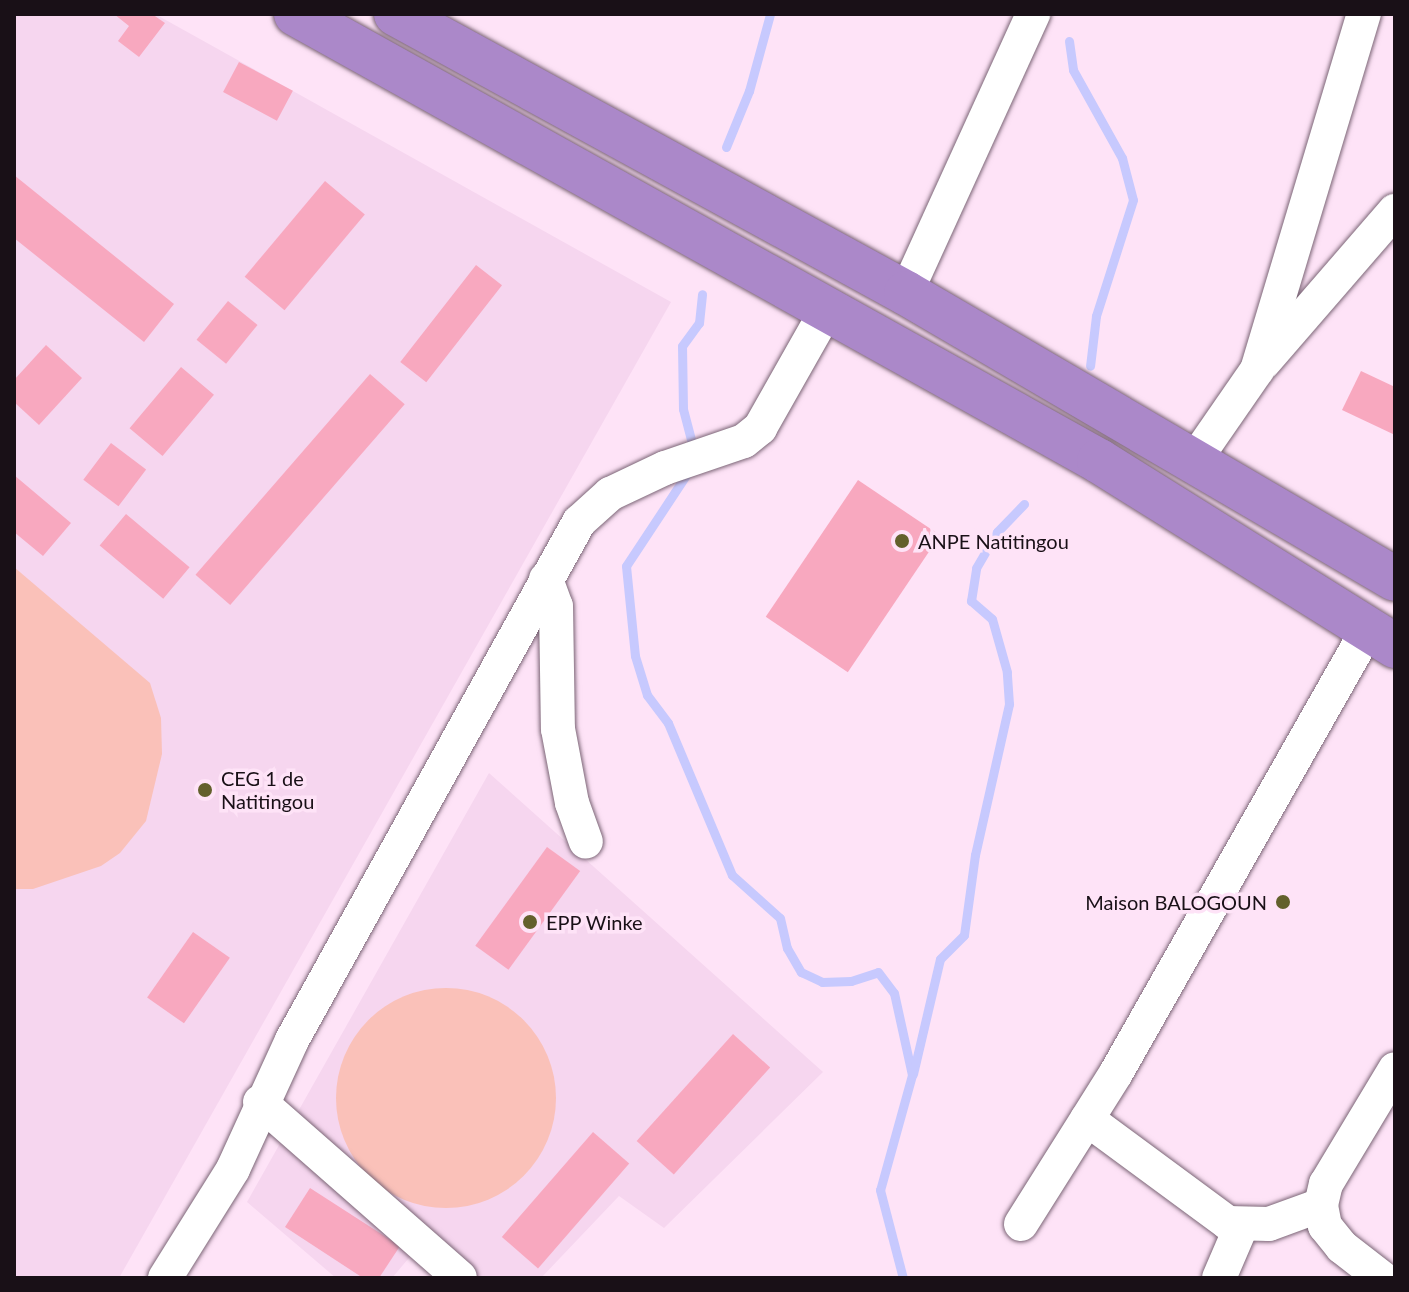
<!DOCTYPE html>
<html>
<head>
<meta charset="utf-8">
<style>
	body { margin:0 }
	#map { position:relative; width:1409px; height:1292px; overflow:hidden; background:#fee3f7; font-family:Lato,sans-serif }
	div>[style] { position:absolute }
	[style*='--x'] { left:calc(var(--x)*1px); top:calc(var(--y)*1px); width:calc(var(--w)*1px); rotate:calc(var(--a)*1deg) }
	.built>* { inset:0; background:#f6d6ef }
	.green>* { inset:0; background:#fac1b9 }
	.round { border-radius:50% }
	.stream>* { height:9px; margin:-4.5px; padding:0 4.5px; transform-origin:4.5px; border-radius:4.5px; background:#c7c9fe }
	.building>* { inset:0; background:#f8a8bf; transform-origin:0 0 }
	.roads { filter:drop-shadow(0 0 2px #7b6576) drop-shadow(0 0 2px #7b6576) }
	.street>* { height:34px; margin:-17px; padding:0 17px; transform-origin:17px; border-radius:17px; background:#fff }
	.highway>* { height:44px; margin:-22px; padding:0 22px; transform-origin:22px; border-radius:22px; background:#ab88c9 }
	.dots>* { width:22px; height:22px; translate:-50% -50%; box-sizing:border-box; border:4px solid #fee3f7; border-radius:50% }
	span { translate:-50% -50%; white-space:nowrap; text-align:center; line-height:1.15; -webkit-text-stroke:7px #fee3f7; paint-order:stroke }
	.poi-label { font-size:20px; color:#191017 }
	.left { translate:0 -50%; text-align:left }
	.right { translate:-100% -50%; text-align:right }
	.frame { position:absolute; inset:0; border:16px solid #191017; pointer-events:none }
</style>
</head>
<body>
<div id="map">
	<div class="built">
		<div style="clip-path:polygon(14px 14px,155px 14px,671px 302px,119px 1278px,14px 1278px)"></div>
		<div style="clip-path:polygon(489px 773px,823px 1072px,664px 1228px,619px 1196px,541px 1278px,469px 1278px,419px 1246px,392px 1278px,336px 1278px,247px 1202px)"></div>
	</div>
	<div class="green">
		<div style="clip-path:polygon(14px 567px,150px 683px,161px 718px,162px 754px,146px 821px,120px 853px,101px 866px,33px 889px,14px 889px)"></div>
		<div class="round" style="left:336px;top:988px;width:220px;height:220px"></div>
	</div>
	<div class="stream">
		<div style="--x:1069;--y:41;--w:29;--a:82"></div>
		<div style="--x:1073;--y:70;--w:101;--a:60.9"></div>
		<div style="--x:1122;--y:158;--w:43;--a:75.3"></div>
		<div style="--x:1133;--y:200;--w:122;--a:107.7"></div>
		<div style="--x:1096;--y:316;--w:50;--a:96.8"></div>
		<div style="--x:726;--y:147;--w:61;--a:-67.7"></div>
		<div style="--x:749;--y:91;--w:80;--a:-74.7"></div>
		<div style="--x:694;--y:451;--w:43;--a:-104.7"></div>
		<div style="--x:683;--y:409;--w:63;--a:-90.9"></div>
		<div style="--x:682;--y:346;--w:29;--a:-54"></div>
		<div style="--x:699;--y:323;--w:29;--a:-84"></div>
		<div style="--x:690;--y:469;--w:116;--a:123.4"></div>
		<div style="--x:626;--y:566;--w:90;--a:84.3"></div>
		<div style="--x:635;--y:656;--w:41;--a:72.9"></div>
		<div style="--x:647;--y:695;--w:35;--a:53"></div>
		<div style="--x:668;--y:723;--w:165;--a:67.2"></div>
		<div style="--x:732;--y:875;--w:64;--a:41.9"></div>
		<div style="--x:780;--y:918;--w:31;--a:77"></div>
		<div style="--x:787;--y:948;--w:28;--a:60"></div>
		<div style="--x:801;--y:972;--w:23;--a:25"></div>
		<div style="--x:822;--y:982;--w:29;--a:-2"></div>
		<div style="--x:851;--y:981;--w:28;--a:-18"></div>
		<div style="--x:878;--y:972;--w:26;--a:53"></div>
		<div style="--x:894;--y:993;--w:84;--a:77.6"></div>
		<div style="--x:912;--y:1075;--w:119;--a:105.5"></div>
		<div style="--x:880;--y:1190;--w:91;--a:75.4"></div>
		<div style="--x:913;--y:1074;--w:118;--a:-76.8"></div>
		<div style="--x:940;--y:959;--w:34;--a:-45"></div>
		<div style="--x:964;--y:935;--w:81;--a:-82.2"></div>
		<div style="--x:975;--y:855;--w:155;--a:-77.3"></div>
		<div style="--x:1009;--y:704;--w:32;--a:-94"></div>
		<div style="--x:1007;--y:672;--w:55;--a:-105.8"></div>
		<div style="--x:992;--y:619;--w:28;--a:-139"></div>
		<div style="--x:971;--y:601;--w:33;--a:-81"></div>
		<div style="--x:976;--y:568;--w:42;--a:-59.7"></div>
		<div style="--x:997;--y:532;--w:39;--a:-46"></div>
	</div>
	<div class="building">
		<div style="clip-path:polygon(114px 14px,152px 14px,165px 23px,139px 57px,118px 41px,129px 26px)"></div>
		<div style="left:239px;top:62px;width:61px;height:34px;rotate:28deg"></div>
		<div style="clip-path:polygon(14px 175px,174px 304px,144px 342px,14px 238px)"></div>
		<div style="left:325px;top:181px;width:52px;height:125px;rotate:40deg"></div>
		<div style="left:476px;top:265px;width:33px;height:123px;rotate:38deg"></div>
		<div style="left:228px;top:301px;width:38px;height:50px;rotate:39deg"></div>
		<div style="clip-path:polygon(46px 345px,82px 378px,39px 425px,14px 402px,14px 380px)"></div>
		<div style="left:181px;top:367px;width:43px;height:80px;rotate:40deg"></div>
		<div style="clip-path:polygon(1361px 371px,1395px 387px,1395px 435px,1342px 410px)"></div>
		<div style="left:370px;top:374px;width:46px;height:266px;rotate:41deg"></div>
		<div style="left:111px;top:443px;width:44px;height:46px;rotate:37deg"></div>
		<div style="clip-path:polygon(14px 475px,71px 523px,43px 556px,14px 532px)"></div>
		<div style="left:858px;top:480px;width:99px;height:165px;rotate:34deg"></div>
		<div style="left:126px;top:514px;width:83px;height:41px;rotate:40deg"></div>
		<div style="left:547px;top:847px;width:41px;height:122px;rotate:36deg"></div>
		<div style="left:193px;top:932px;width:45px;height:80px;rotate:35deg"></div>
		<div style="left:733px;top:1034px;width:50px;height:144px;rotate:42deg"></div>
		<div style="left:593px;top:1132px;width:48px;height:139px;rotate:41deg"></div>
		<div style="clip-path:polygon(310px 1188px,400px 1246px,379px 1278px,363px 1278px,285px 1227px)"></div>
	</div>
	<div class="roads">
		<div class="street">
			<div style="--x:906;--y:293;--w:307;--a:-65.5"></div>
			<div style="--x:1264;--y:362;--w:200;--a:-49.1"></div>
			<div style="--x:1194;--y:461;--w:111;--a:-55.3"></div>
			<div style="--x:1257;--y:370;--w:372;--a:-73.3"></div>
			<div style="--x:546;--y:579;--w:29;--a:70"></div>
			<div style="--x:556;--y:606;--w:123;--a:89.1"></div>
			<div style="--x:558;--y:729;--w:75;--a:79.3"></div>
			<div style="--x:572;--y:803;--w:41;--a:70.3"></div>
			<div style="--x:260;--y:1102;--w:266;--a:41.3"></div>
			<div style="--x:1087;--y:1119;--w:175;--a:36.4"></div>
			<div style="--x:1228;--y:1223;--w:41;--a:1.4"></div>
			<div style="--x:1269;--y:1224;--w:55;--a:-20.1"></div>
			<div style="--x:1021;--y:1224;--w:178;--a:-57.8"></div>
			<div style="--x:1116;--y:1073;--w:511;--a:-60.42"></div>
			<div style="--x:165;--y:1278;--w:128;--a:-58"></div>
			<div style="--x:233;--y:1169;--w:142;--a:-65.4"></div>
			<div style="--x:292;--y:1040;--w:592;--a:-61.01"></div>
			<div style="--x:579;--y:522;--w:42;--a:-42.1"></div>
			<div style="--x:610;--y:494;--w:61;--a:-25.3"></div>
			<div style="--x:665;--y:468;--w:83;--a:-18.9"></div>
			<div style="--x:744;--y:441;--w:21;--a:-39"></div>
			<div style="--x:760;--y:428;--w:138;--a:-60.5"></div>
			<div style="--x:1219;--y:1278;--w:56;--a:-66.7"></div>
			<div style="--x:1382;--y:1278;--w:51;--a:-142.2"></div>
			<div style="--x:1342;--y:1247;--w:27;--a:-129"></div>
			<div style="--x:1325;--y:1226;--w:21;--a:-101"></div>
			<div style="--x:1321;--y:1205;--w:22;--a:-77"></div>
			<div style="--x:1326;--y:1184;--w:134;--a:-59"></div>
		</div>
		<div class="highway">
			<div style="--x:296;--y:14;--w:919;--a:29.1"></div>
			<div style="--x:1099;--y:461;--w:349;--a:32"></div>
			<div style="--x:396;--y:14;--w:581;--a:28.68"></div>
			<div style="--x:906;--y:293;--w:566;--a:30.32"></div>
		</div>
	</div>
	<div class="dots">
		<div style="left:902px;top:541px;background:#63602c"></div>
		<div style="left:205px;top:790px;background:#63602c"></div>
		<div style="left:1283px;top:902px;background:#63602c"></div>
		<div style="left:530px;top:922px;background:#63602c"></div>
	</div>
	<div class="poi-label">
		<span class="left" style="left:918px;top:541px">ANPE Natitingou</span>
		<span class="left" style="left:221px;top:790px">CEG 1 de<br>Natitingou</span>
		<span class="right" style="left:1267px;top:902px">Maison BALOGOUN</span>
		<span class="left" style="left:546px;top:922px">EPP Winke</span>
	</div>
	<div class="frame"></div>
</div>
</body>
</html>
